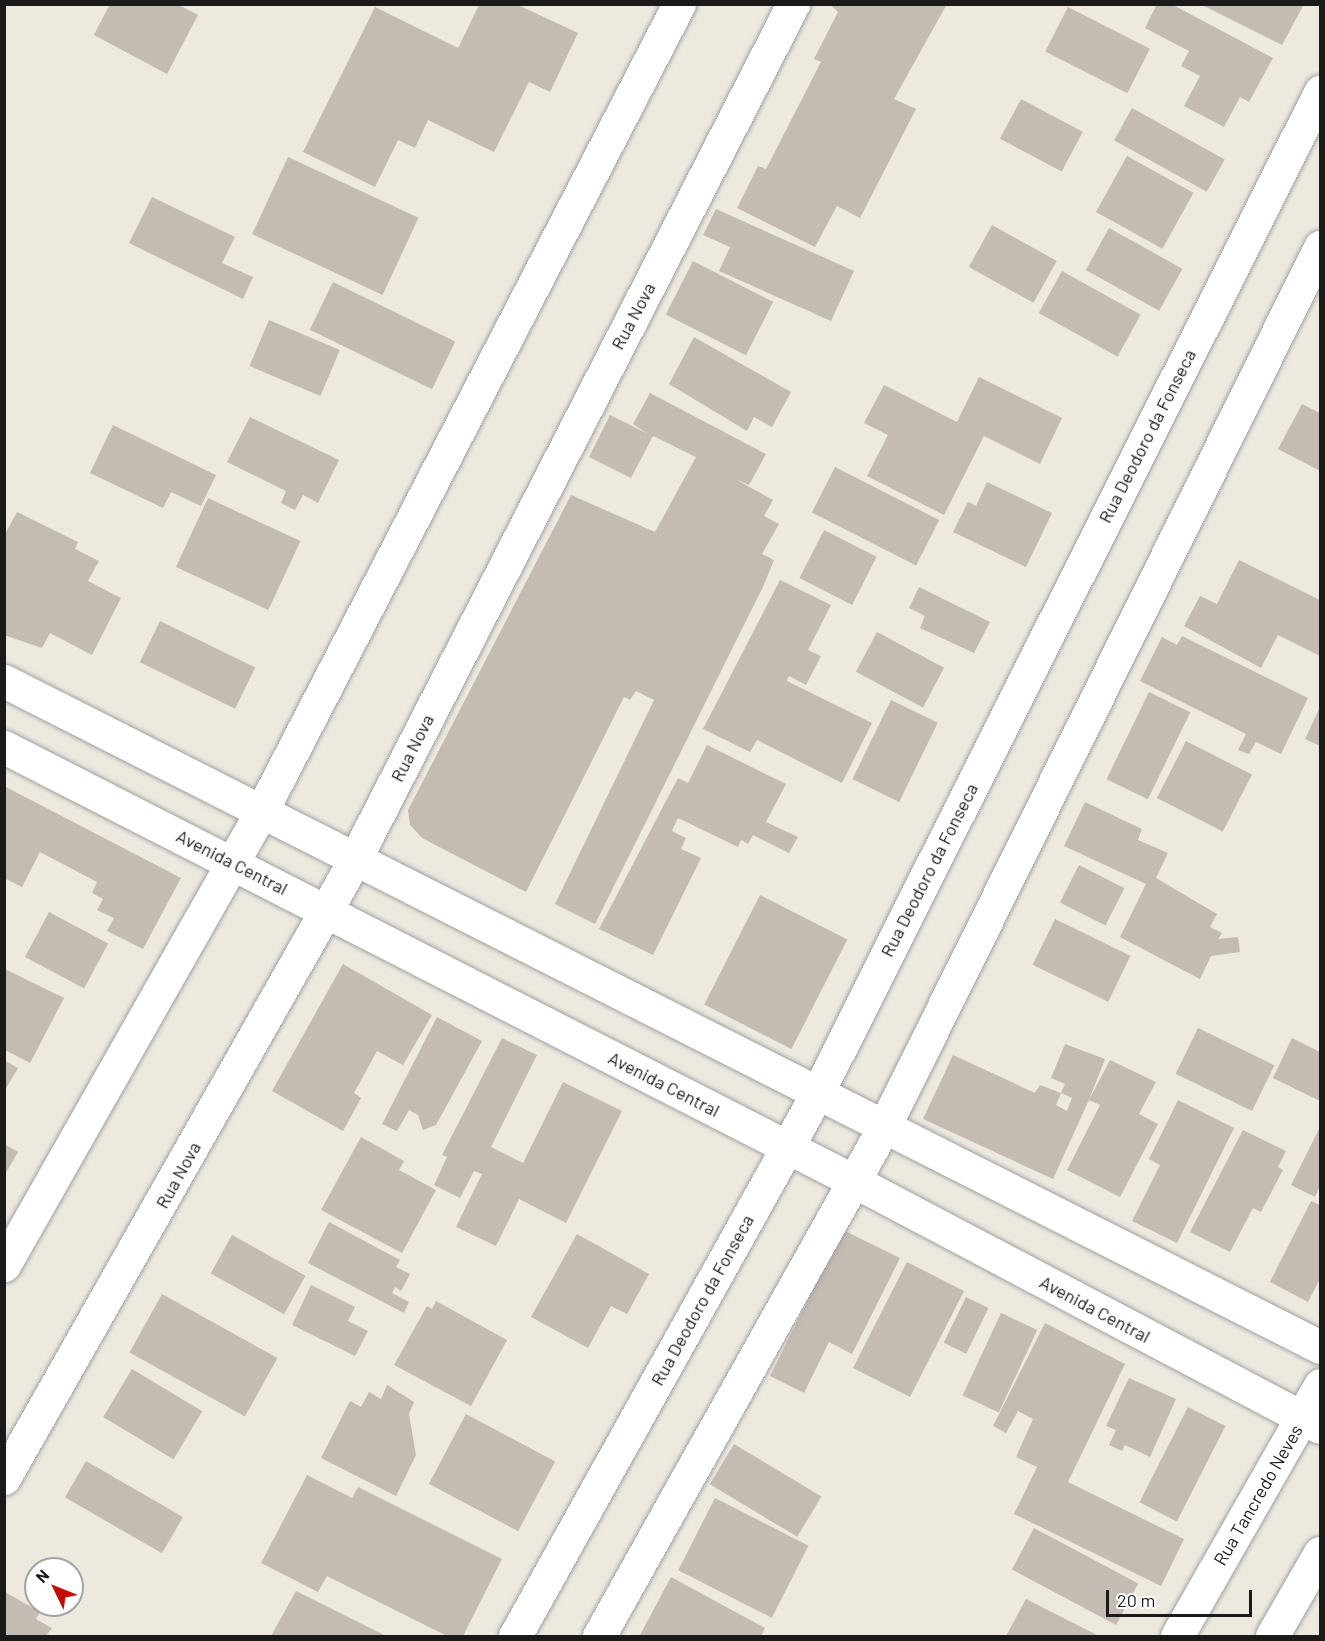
<!DOCTYPE html>
<html>
<head>
<meta charset="utf-8">
<style>
	body { margin:0 }
	#map { position:relative; width:1325px; height:1641px; overflow:hidden; background:#ede9df; font-family:Barlow,sans-serif }
	div>[style] { position:absolute }
	[style*='--x'] { left:calc(var(--x)*1px); top:calc(var(--y)*1px); width:calc(var(--w)*1px); rotate:calc(var(--a)*1deg) }
	.building>* { inset:0; background:#c4bbb2; transform-origin:0 0 }
	.roads { filter:drop-shadow(0 0 2px #a1a1a1) drop-shadow(0 0 2px #a1a1a1) }
	.street>* { height:33px; margin:-16.5px; padding:0 16.5px; transform-origin:16.5px; border-radius:16.5px; background:#fff }
	span { translate:-50% -50%; white-space:nowrap; text-align:center; line-height:1.15; -webkit-text-stroke:6px #fff; paint-order:stroke }
	.street-label { font-size:18px; color:#1a1a1a }
	.frame { position:absolute; inset:0; border:6px solid #1a1a1a; pointer-events:none }
	.north { position:absolute; left:24px; top:1557px; width:60px; height:60px; box-sizing:border-box; background:#fff; border:2px solid #a3a3a3; border-radius:50%; rotate:313deg; font-size:16px; font-weight:700; line-height:24px; text-align:center; color:#1a1a1a }
	.north::after { content:''; display:block; margin:auto; width:21px; height:27px; background:#c50800; clip-path:polygon(50% 0,100% 100%,50% 72%,0 100%) }
	.scale { position:absolute; left:1106px; top:1590px; width:146px; height:27px; box-sizing:border-box; border:3px solid #1a1a1a; border-top:0; padding-left:8px; font-size:18px; line-height:21px; white-space:nowrap; color:#1a1a1a; -webkit-text-stroke:4px #fff; paint-order:stroke }
</style>
</head>
<body>
<div id="map">
	<div class="building">
		<div style="clip-path:polygon(110px 4px,177px 4px,198px 15px,167px 74px,94px 35px)"></div>
		<div style="clip-path:polygon(830px 4px,947px 4px,894px 99px,916px 109px,860px 218px,837px 206px,815px 247px,737px 208px,758px 166px,766px 169px,821px 62px,814px 59px,838px 12px)"></div>
		<div style="clip-path:polygon(1157px 4px,1171px 4px,1273px 58px,1249px 102px,1240px 97px,1224px 127px,1184px 106px,1200px 76px,1181px 66px,1189px 51px,1145px 28px)"></div>
		<div style="clip-path:polygon(1200px 4px,1300px 4px,1303px 6px,1282px 45px)"></div>
		<div style="clip-path:polygon(479px 5px,518px 5px,578px 33px,550px 92px,529px 82px,494px 152px,428px 120px,415px 148px,398px 140px,375px 187px,303px 152px,375px 7px,458px 48px)"></div>
		<div style="left:1068px;top:7px;width:92px;height:50px;rotate:27deg"></div>
		<div style="left:1021px;top:99px;width:70px;height:45px;rotate:28deg"></div>
		<div style="left:1132px;top:108px;width:106px;height:37px;rotate:29deg"></div>
		<div style="left:1127px;top:156px;width:76px;height:64px;rotate:29deg"></div>
		<div style="left:288px;top:157px;width:144px;height:85px;rotate:25deg"></div>
		<div style="clip-path:polygon(152px 197px,235px 237px,222px 263px,253px 277px,243px 299px,129px 243px)"></div>
		<div style="clip-path:polygon(716px 209px,854px 271px,831px 321px,719px 271px,730px 247px,703px 235px)"></div>
		<div style="left:992px;top:225px;width:74px;height:48px;rotate:29deg"></div>
		<div style="left:1109px;top:228px;width:84px;height:48px;rotate:29deg"></div>
		<div style="left:693px;top:261px;width:90px;height:60px;rotate:27deg"></div>
		<div style="left:1062px;top:271px;width:90px;height:48px;rotate:29deg"></div>
		<div style="left:333px;top:282px;width:136px;height:53px;rotate:26deg"></div>
		<div style="left:269px;top:320px;width:77px;height:50px;rotate:23deg"></div>
		<div style="clip-path:polygon(694px 337px,791px 392px,772px 427px,754px 417px,747px 431px,669px 384px)"></div>
		<div style="clip-path:polygon(979px 377px,1062px 418px,1040px 464px,984px 436px,944px 515px,867px 476px,888px 435px,864px 423px,884px 385px,957px 422px)"></div>
		<div style="clip-path:polygon(650px 393px,766px 454px,749px 485px,735px 479px,773px 500px,764px 516px,779px 524px,762px 554px,774px 560px,763px 587px,595px 924px,555px 904px,654px 700px,636px 691px,630px 700px,624px 697px,526px 892px,422px 838px,410px 825px,408px 810px,571px 495px,655px 532px,696px 457px,653px 436px,631px 478px,589px 457px,610px 415px,648px 434px,633px 424px)"></div>
		<div style="clip-path:polygon(1302px 404px,1320px 413px,1320px 471px,1278px 449px)"></div>
		<div style="clip-path:polygon(250px 417px,339px 460px,318px 503px,303px 495px,295px 510px,281px 503px,286px 491px,227px 462px)"></div>
		<div style="clip-path:polygon(113px 425px,216px 475px,201px 506px,171px 492px,163px 508px,90px 473px)"></div>
		<div style="left:835px;top:467px;width:117px;height:51px;rotate:27deg"></div>
		<div style="clip-path:polygon(987px 482px,1052px 513px,1026px 567px,953px 532px,968px 502px,976px 506px)"></div>
		<div style="left:208px;top:498px;width:102px;height:76px;rotate:25deg"></div>
		<div style="clip-path:polygon(17px 512px,78px 542px,75px 549px,99px 561px,88px 581px,121px 598px,92px 655px,50px 633px,42px 648px,4px 635px,4px 536px)"></div>
		<div style="left:824px;top:530px;width:59px;height:54px;rotate:27deg"></div>
		<div style="clip-path:polygon(1239px 560px,1320px 600px,1320px 656px,1278px 635px,1261px 668px,1184px 626px,1200px 596px,1217px 604px)"></div>
		<div style="clip-path:polygon(780px 580px,831px 605px,808px 650px,821px 656px,806px 685px,789px 676px,787px 681px,872px 723px,842px 783px,757px 740px,750px 752px,703px 729px)"></div>
		<div style="clip-path:polygon(919px 587px,990px 622px,974px 653px,920px 628px,925px 616px,909px 608px)"></div>
		<div style="left:160px;top:621px;width:106px;height:46px;rotate:26deg"></div>
		<div style="left:877px;top:632px;width:76px;height:45px;rotate:28deg"></div>
		<div style="clip-path:polygon(1182px 636px,1308px 698px,1281px 754px,1256px 742px,1249px 754px,1238px 750px,1246px 734px,1140px 681px,1162px 637px,1177px 645px)"></div>
		<div style="left:1149px;top:692px;width:46px;height:97px;rotate:26deg"></div>
		<div style="left:891px;top:700px;width:52px;height:88px;rotate:26deg"></div>
		<div style="clip-path:polygon(1320px 707px,1320px 746px,1305px 739px)"></div>
		<div style="left:1186px;top:741px;width:74px;height:64px;rotate:27deg"></div>
		<div style="clip-path:polygon(707px 745px,786px 784px,766px 822px,798px 837px,789px 853px,753px 835px,748px 844px,741px 840px,738px 847px,678px 818px,672px 831px,686px 838px,681px 849px,701px 858px,653px 955px,599px 929px,678px 778px,688px 783px)"></div>
		<div style="clip-path:polygon(4px 786px,181px 878px,143px 949px,107px 931px,114px 918px,97px 910px,103px 899px,92px 893px,97px 882px,40px 852px,22px 887px,4px 878px)"></div>
		<div style="clip-path:polygon(1085px 802px,1142px 829px,1138px 840px,1168px 853px,1156px 878px,1217px 914px,1210px 927px,1222px 933px,1218px 939px,1238px 937px,1240px 952px,1211px 956px,1200px 979px,1120px 937px,1146px 884px,1064px 846px)"></div>
		<div style="left:1079px;top:865px;width:51px;height:42px;rotate:27deg"></div>
		<div style="left:760px;top:895px;width:98px;height:123px;rotate:27deg"></div>
		<div style="left:49px;top:912px;width:67px;height:51px;rotate:28deg"></div>
		<div style="left:1055px;top:919px;width:84px;height:51px;rotate:26deg"></div>
		<div style="clip-path:polygon(343px 964px,432px 1015px,403px 1065px,377px 1051px,354px 1093px,361px 1098px,343px 1131px,272px 1091px)"></div>
		<div style="clip-path:polygon(5px 969px,64px 998px,30px 1063px,5px 1050px)"></div>
		<div style="clip-path:polygon(437px 1017px,482px 1041px,436px 1125px,423px 1130px,418px 1115px,409px 1110px,397px 1131px,382px 1124px)"></div>
		<div style="left:1198px;top:1028px;width:85px;height:51px;rotate:26deg"></div>
		<div style="clip-path:polygon(502px 1038px,537px 1055px,491px 1147px,523px 1163px,563px 1082px,622px 1111px,566px 1223px,519px 1199px,496px 1246px,456px 1227px,482px 1174px,474px 1171px,460px 1198px,434px 1185px,447px 1157px,442px 1155px)"></div>
		<div style="clip-path:polygon(1292px 1038px,1320px 1052px,1320px 1101px,1273px 1078px)"></div>
		<div style="clip-path:polygon(evenodd,1065px 1044px,1105px 1059px,1089px 1100px,1110px 1060px,1156px 1082px,1139px 1114px,1158px 1124px,1120px 1197px,1067px 1170px,1100px 1105px,1089px 1100px,1053px 1179px,923px 1119px,953px 1055px,1035px 1093px,1040px 1085px,1061px 1093px,1065px 1084px,1051px 1078px,1065px 1044px,1061px 1093px,1072px 1098px,1067px 1111px,1056px 1105px,1061px 1093px)"></div>
		<div style="clip-path:polygon(4px 1060px,18px 1068px,4px 1092px)"></div>
		<div style="clip-path:polygon(1178px 1100px,1234px 1128px,1177px 1243px,1132px 1221px,1160px 1165px,1149px 1159px)"></div>
		<div style="clip-path:polygon(1320px 1127px,1320px 1186px,1315px 1197px,1291px 1185px)"></div>
		<div style="clip-path:polygon(1243px 1130px,1286px 1151px,1278px 1167px,1283px 1170px,1261px 1212px,1253px 1208px,1230px 1252px,1190px 1232px)"></div>
		<div style="clip-path:polygon(361px 1137px,404px 1161px,399px 1170px,436px 1190px,402px 1253px,321px 1210px)"></div>
		<div style="clip-path:polygon(4px 1144px,18px 1152px,4px 1176px)"></div>
		<div style="clip-path:polygon(1311px 1201px,1320px 1205px,1320px 1279px,1308px 1302px,1270px 1282px)"></div>
		<div style="clip-path:polygon(329px 1222px,400px 1260px,396px 1267px,410px 1274px,401px 1291px,395px 1287px,392px 1293px,409px 1302px,404px 1313px,308px 1263px)"></div>
		<div style="clip-path:polygon(843px 1230px,900px 1258px,852px 1354px,829px 1342px,804px 1393px,770px 1376px)"></div>
		<div style="clip-path:polygon(577px 1234px,649px 1274px,627px 1314px,611px 1306px,588px 1348px,531px 1317px)"></div>
		<div style="left:232px;top:1235px;width:84px;height:44px;rotate:29deg"></div>
		<div style="left:907px;top:1262px;width:64px;height:119px;rotate:27deg"></div>
		<div style="clip-path:polygon(311px 1285px,355px 1307px,348px 1321px,368px 1331px,355px 1356px,292px 1325px)"></div>
		<div style="left:162px;top:1294px;width:132px;height:67px;rotate:29deg"></div>
		<div style="left:966px;top:1297px;width:25px;height:51px;rotate:26deg"></div>
		<div style="clip-path:polygon(436px 1301px,507px 1340px,471px 1406px,394px 1365px,427px 1306px,432px 1309px)"></div>
		<div style="left:1001px;top:1313px;width:40px;height:91px;rotate:25deg"></div>
		<div style="clip-path:polygon(1045px 1323px,1125px 1364px,1068px 1482px,1184px 1539px,1161px 1586px,1014px 1514px,1037px 1467px,1016px 1457px,1033px 1419px,1018px 1411px,1006px 1433px,993px 1426px)"></div>
		<div style="left:132px;top:1369px;width:82px;height:56px;rotate:31deg"></div>
		<div style="clip-path:polygon(1129px 1378px,1176px 1399px,1150px 1457px,1125px 1445px,1122px 1451px,1109px 1445px,1116px 1430px,1106px 1426px)"></div>
		<div style="clip-path:polygon(387px 1385px,414px 1402px,409px 1414px,416px 1455px,396px 1496px,321px 1458px,350px 1401px,361px 1407px,369px 1392px,381px 1399px)"></div>
		<div style="left:1188px;top:1407px;width:42px;height:107px;rotate:27deg"></div>
		<div style="left:466px;top:1414px;width:101px;height:79px;rotate:28deg"></div>
		<div style="left:734px;top:1444px;width:102px;height:47px;rotate:31deg"></div>
		<div style="left:86px;top:1461px;width:112px;height:42px;rotate:30deg"></div>
		<div style="clip-path:polygon(307px 1475px,352px 1498px,358px 1487px,502px 1559px,463px 1636px,447px 1636px,327px 1576px,318px 1592px,261px 1563px)"></div>
		<div style="left:715px;top:1498px;width:105px;height:81px;rotate:27deg"></div>
		<div style="left:1034px;top:1528px;width:118px;height:47px;rotate:28deg"></div>
		<div style="clip-path:polygon(671px 1577px,765px 1628px,761px 1636px,640px 1635px)"></div>
		<div style="clip-path:polygon(296px 1591px,386px 1636px,271px 1636px)"></div>
		<div style="clip-path:polygon(5px 1592px,40px 1612px,36px 1619px,52px 1628px,46px 1636px,5px 1636px)"></div>
		<div style="clip-path:polygon(1026px 1599px,1099px 1636px,1006px 1636px)"></div>
	</div>
	<div class="roads">
		<div class="street">
			<div style="--x:4;--y:681;--w:1475;--a:26.84"></div>
			<div style="--x:4;--y:747;--w:952;--a:27.05"></div>
			<div style="--x:852;--y:1180;--w:529;--a:27.82"></div>
			<div style="--x:4;--y:1265;--w:519;--a:-60.42"></div>
			<div style="--x:260;--y:814;--w:912;--a:-62.65"></div>
			<div style="--x:4;--y:1478;--w:712;--a:-60.44"></div>
			<div style="--x:355;--y:859;--w:961;--a:-62.87"></div>
			<div style="--x:515;--y:1636;--w:625;--a:-60.89"></div>
			<div style="--x:819;--y:1090;--w:1117;--a:-63.34"></div>
			<div style="--x:599;--y:1636;--w:586;--a:-60.76"></div>
			<div style="--x:885;--y:1125;--w:980;--a:-63.64"></div>
			<div style="--x:1177;--y:1636;--w:289;--a:-60.3"></div>
			<div style="--x:1272;--y:1636;--w:96;--a:-60"></div>
		</div>
	</div>
	<div class="street-label">
		<span style="left:633px;top:316px;rotate:-62deg">Rua Nova</span>
		<span style="left:1147px;top:436px;rotate:-63deg">Rua Deodoro da Fonseca</span>
		<span style="left:412px;top:748px;rotate:-63deg">Rua Nova</span>
		<span style="left:232px;top:862px;rotate:27deg">Avenida Central</span>
		<span style="left:929px;top:870px;rotate:-63deg">Rua Deodoro da Fonseca</span>
		<span style="left:664px;top:1084px;rotate:27deg">Avenida Central</span>
		<span style="left:178px;top:1175px;rotate:-61deg">Rua Nova</span>
		<span style="left:702px;top:1300px;rotate:-61deg">Rua Deodoro da Fonseca</span>
		<span style="left:1095px;top:1309px;rotate:28deg">Avenida Central</span>
		<span style="left:1258px;top:1495px;rotate:-60deg">Rua Tancredo Neves</span>
	</div>
	<div class="frame"></div>
	<div class="north">N</div>
	<div class="scale">20 m</div>
</div>
</body>
</html>
